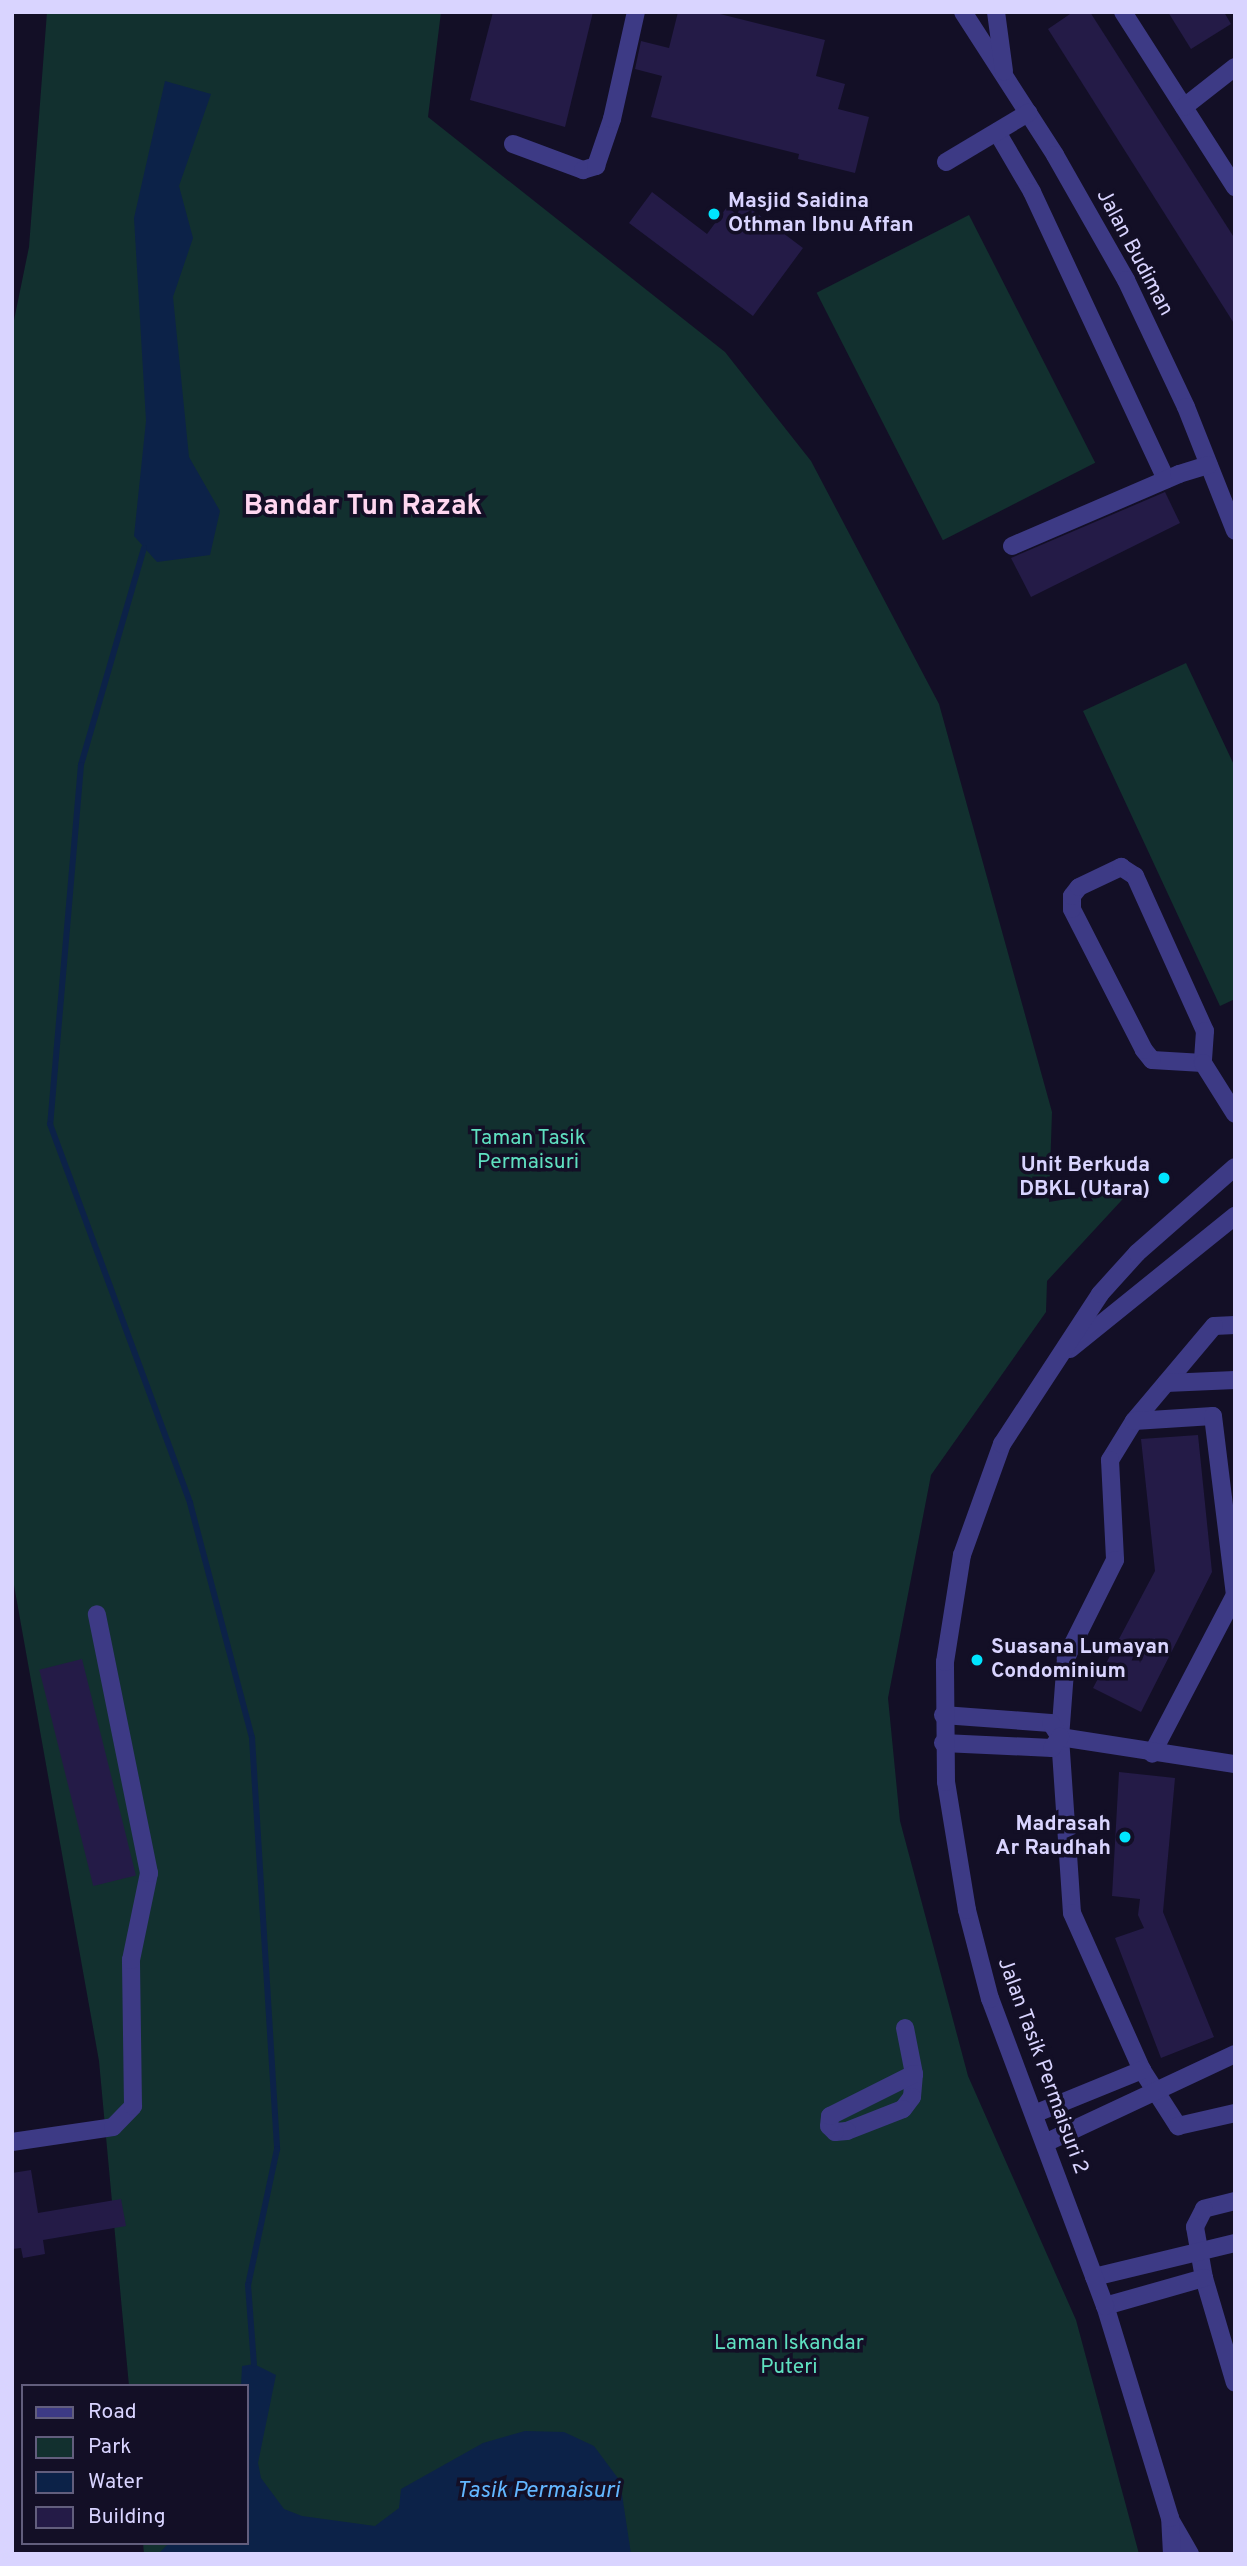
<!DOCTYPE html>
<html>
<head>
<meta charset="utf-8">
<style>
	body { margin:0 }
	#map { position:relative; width:1247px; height:2566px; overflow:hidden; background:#130f26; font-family:Overpass,sans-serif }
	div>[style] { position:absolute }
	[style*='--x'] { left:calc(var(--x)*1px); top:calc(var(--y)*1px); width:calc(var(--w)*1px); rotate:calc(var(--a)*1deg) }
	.green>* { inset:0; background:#12302f; transform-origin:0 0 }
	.water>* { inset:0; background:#0c2248 }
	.stream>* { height:6px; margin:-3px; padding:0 3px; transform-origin:3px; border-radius:3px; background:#0c2248 }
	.building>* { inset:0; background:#241b47; transform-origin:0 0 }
	.minor>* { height:18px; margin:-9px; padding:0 9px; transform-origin:9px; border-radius:9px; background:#3d3a85 }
	.dots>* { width:19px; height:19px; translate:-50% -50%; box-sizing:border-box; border:4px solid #130f26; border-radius:50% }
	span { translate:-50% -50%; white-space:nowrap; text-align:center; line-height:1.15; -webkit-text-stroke:7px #130f26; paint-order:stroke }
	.poi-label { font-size:21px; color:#d9d4ff; font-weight:700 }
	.left { translate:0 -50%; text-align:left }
	.right { translate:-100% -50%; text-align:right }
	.street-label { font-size:21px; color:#d9d4ff }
	.park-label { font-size:21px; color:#5fe0c0 }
	.water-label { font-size:23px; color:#62b6ff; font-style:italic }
	.district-label { font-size:28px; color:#ffd6f0; font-weight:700 }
	.frame { position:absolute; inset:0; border:14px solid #d9d4ff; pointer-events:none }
	.legend { position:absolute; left:21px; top:2384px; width:228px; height:161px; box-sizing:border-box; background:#130f26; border:2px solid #625e7d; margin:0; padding:9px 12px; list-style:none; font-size:21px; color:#d9d4ff }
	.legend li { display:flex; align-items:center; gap:14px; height:35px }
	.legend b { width:35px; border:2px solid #625e7d }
</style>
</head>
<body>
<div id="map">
	<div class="green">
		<div style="clip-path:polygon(47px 12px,441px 12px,428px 117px,725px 352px,811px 461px,939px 704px,1052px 1112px,1049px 1202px,1133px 1188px,1047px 1281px,1046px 1312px,931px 1475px,888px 1698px,900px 1821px,968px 2076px,1076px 2320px,1139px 2554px,144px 2554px,143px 2543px,247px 2543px,247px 2386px,129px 2386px,99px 2061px,12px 1574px,12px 330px,29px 247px)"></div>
		<div style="left:969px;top:215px;width:278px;height:171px;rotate:63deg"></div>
		<div style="clip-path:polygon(1186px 663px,1235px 767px,1235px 999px,1220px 1006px,1083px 711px)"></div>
	</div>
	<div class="water">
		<div style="clip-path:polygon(165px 81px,211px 94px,179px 186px,193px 238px,173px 297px,189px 457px,220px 511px,210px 555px,157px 562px,134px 536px,146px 421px,134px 218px)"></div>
		<div style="clip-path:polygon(254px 2364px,276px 2375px,258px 2463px,261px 2478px,284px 2509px,302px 2516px,375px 2526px,399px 2508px,401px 2489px,483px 2443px,525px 2431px,564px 2432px,594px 2446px,620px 2481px,631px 2554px,158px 2554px,169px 2543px,247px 2543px,247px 2386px,241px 2386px,242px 2366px)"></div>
	</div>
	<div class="stream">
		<div style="--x:144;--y:548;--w:226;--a:106.2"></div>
		<div style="--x:81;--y:765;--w:360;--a:94.9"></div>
		<div style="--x:50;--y:1124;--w:404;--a:69.7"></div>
		<div style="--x:190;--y:1503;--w:243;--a:75.2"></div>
		<div style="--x:252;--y:1738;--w:412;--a:86.5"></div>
		<div style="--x:277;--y:2149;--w:139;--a:102"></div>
		<div style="--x:248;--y:2285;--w:79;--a:85.7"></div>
	</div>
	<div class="building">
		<div style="clip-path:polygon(493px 12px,593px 12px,565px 127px,470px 100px)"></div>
		<div style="clip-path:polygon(678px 12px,712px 12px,825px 40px,816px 76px,845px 84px,838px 109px,869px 117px,855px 173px,798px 159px,799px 154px,651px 117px,662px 76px,635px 69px,641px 41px,669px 48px)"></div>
		<div style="clip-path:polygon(1073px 12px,1090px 12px,1235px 239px,1235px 325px,1048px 29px)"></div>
		<div style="clip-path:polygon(1168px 12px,1224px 12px,1231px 24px,1191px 49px)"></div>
		<div style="clip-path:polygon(652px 192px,707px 234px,727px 207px,735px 213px,743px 203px,803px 248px,753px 316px,629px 223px)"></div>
		<div style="clip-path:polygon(1165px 492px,1180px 523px,1031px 597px,1011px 558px)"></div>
		<div style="clip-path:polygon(1198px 1435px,1212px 1572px,1141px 1712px,1093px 1688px,1155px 1571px,1141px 1439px)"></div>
		<div style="left:82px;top:1659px;width:223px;height:44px;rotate:76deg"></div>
		<div style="clip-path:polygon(1119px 1772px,1175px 1778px,1163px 1912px,1214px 2037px,1161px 2058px,1115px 1938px,1144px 1928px,1138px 1915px,1140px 1899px,1112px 1896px)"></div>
		<div style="clip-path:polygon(31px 2170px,38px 2213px,121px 2199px,126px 2226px,43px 2240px,45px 2254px,23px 2258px,21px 2248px,12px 2249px,12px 2173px)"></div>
	</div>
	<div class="minor">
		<div style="--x:963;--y:12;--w:170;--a:57.2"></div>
		<div style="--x:1055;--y:155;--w:144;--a:60.4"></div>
		<div style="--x:1126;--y:280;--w:140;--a:64.7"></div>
		<div style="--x:1186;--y:407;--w:133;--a:68.4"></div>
		<div style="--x:996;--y:12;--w:60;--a:82.3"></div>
		<div style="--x:1123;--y:12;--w:208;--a:57.4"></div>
		<div style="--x:1184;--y:107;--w:65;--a:-38.1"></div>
		<div style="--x:997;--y:132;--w:69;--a:59.7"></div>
		<div style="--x:1032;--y:192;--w:317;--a:65"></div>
		<div style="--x:513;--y:144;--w:75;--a:20.4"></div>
		<div style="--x:583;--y:170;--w:14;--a:-17"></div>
		<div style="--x:596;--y:166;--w:50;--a:-71.2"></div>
		<div style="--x:612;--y:119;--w:110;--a:-77.4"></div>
		<div style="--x:946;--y:162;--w:96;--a:-30.9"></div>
		<div style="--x:1012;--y:546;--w:182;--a:-23.3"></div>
		<div style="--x:1179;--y:474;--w:31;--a:-17"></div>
		<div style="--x:1203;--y:1063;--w:51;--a:-176.6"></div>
		<div style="--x:1152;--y:1060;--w:13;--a:-129"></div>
		<div style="--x:1144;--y:1050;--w:158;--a:-117.1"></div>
		<div style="--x:1072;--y:909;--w:13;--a:-90"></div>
		<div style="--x:1072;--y:896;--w:11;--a:-52"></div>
		<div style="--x:1079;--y:887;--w:47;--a:-25.5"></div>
		<div style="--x:1121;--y:867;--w:17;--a:33"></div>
		<div style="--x:1135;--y:876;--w:170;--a:65.7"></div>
		<div style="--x:1205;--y:1031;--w:32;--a:94"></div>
		<div style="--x:1203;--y:1063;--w:60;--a:57.9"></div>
		<div style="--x:1235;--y:1325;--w:21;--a:177"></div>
		<div style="--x:1214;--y:1326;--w:124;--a:130.1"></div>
		<div style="--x:1134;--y:1421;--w:46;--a:121.6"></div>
		<div style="--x:1110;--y:1460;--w:100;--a:87.1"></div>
		<div style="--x:1115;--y:1560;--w:110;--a:116.6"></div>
		<div style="--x:1066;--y:1658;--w:79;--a:94.3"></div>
		<div style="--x:1060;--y:1737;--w:176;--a:86.1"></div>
		<div style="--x:1072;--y:1913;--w:172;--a:66"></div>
		<div style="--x:1142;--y:2070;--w:67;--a:57.3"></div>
		<div style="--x:1178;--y:2126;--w:58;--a:-12.8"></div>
		<div style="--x:1070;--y:1349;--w:212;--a:-38.9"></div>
		<div style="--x:1166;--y:1383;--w:69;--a:-2.5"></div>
		<div style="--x:1134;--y:1421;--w:79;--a:-3.6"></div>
		<div style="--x:1213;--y:1416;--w:180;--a:83"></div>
		<div style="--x:1235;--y:1595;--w:179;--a:117.6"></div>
		<div style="--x:943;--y:1715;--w:108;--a:4.2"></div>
		<div style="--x:1051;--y:1723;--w:17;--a:57"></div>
		<div style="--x:1060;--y:1737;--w:177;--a:8.8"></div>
		<div style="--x:943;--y:1743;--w:109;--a:2.6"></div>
		<div style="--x:1052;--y:1748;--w:14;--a:-54"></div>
		<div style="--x:905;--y:2028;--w:47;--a:78.9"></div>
		<div style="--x:914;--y:2074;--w:23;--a:95"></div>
		<div style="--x:912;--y:2097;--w:15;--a:127"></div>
		<div style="--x:903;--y:2109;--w:60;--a:158.6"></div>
		<div style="--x:847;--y:2131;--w:12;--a:175"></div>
		<div style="--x:835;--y:2132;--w:8;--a:-135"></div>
		<div style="--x:829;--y:2126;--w:10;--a:-84"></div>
		<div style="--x:830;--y:2116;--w:94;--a:-26.6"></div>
		<div style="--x:1034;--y:2114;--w:117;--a:-22.2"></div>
		<div style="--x:12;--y:2142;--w:102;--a:-8.4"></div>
		<div style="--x:113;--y:2127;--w:29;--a:-46"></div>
		<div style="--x:133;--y:2106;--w:146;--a:-90.8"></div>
		<div style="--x:131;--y:1960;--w:89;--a:-78.3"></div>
		<div style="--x:149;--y:1873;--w:264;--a:-101.4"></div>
		<div style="--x:1045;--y:2143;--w:210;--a:-25.1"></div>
		<div style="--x:1235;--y:2201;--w:32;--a:166"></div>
		<div style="--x:1204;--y:2209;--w:20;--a:117"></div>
		<div style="--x:1195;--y:2227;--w:52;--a:80"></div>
		<div style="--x:1204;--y:2278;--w:109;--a:73.6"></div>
		<div style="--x:1094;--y:2277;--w:145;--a:-13.6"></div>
		<div style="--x:1105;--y:2306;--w:103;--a:-15.8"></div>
		<div style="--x:1171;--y:2521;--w:38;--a:60"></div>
		<div style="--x:1172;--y:2554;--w:36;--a:-93"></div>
		<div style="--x:1170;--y:2518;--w:222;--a:-107"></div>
		<div style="--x:1105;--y:2306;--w:328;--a:-110.5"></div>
		<div style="--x:990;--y:1999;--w:92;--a:-104.5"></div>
		<div style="--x:967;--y:1910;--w:130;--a:-99.3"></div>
		<div style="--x:946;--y:1782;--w:120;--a:-90.5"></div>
		<div style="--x:945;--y:1662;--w:108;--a:-81"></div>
		<div style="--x:962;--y:1555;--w:118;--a:-70.2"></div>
		<div style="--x:1002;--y:1444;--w:179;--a:-56.8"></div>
		<div style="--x:1100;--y:1294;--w:55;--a:-47.9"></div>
		<div style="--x:1137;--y:1253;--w:130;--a:-41.3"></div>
	</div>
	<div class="dots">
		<div style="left:714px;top:214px;background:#00e5ff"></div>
		<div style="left:1164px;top:1178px;background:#00e5ff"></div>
		<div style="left:977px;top:1660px;background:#00e5ff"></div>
		<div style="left:1125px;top:1837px;background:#00e5ff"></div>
	</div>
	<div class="poi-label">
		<span class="left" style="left:728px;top:214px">Masjid Saidina<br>Othman Ibnu Affan</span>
		<span class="right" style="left:1150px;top:1178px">Unit Berkuda<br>DBKL (Utara)</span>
		<span class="left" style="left:991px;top:1660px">Suasana Lumayan<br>Condominium</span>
		<span class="right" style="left:1111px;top:1837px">Madrasah<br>Ar Raudhah</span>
	</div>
	<div class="street-label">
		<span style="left:1134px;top:253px;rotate:62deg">Jalan Budiman</span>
		<span style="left:1042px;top:2066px;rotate:70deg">Jalan Tasik Permaisuri 2</span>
	</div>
	<div class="park-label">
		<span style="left:528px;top:1151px">Taman Tasik<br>Permaisuri</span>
		<span style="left:789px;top:2356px">Laman Iskandar<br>Puteri</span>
	</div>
	<div class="water-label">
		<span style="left:538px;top:2492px">Tasik Permaisuri</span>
	</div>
	<div class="district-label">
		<span style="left:363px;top:507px">Bandar Tun Razak</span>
	</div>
	<div class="frame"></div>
	<ul class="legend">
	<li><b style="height:9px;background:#3d3a85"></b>Road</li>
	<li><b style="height:19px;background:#12302f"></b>Park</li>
	<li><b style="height:19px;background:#0c2248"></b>Water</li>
	<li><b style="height:19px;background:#241b47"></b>Building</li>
	</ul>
</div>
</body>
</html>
